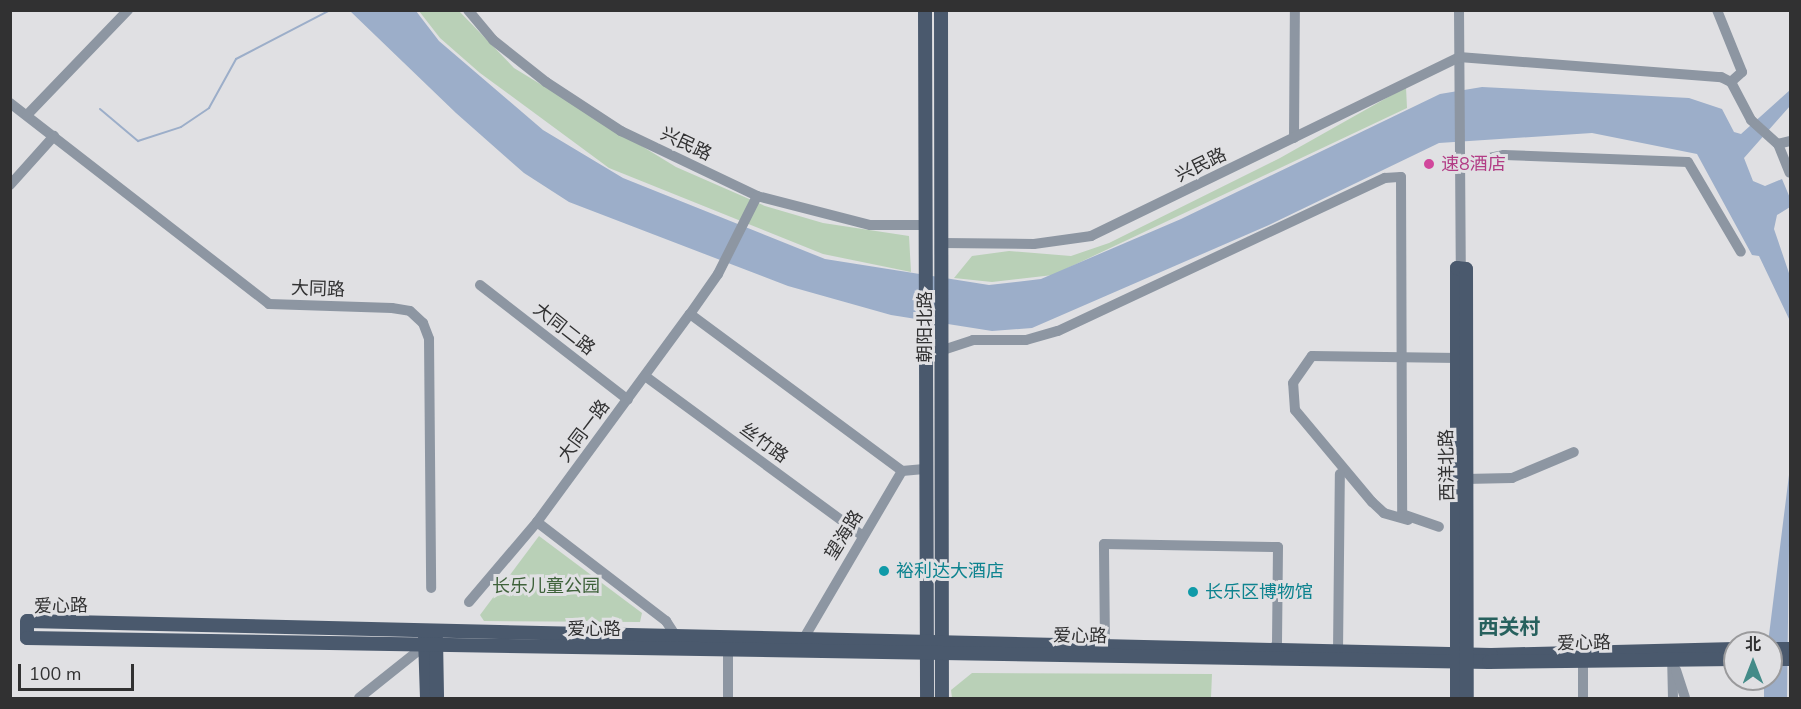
<!DOCTYPE html>
<html>
<head>
<meta charset="utf-8">
<style>
	body { margin:0 }
	#map { position:relative; width:1801px; height:709px; overflow:hidden; background:#e0e0e3; font-family:"Nunito Sans","Noto Sans SC",sans-serif }
	div>[style] { position:absolute }
	[style*='--x'] { left:calc(var(--x)*1px); top:calc(var(--y)*1px); width:calc(var(--w)*1px); rotate:calc(var(--a)*1deg) }
	.green>* { inset:0; background:#b9d0b7 }
	.water>* { inset:0; background:#9caec9 }
	.stream>* { height:2px; margin:-1px; padding:0 1px; transform-origin:1px; border-radius:1px; background:#9caec9 }
	.minor>* { height:10px; margin:-5px; padding:0 5px; transform-origin:5px; border-radius:5px; background:#8d96a2 }
	.major>* { height:14px; margin:-7px; padding:0 7px; transform-origin:7px; border-radius:7px; background:#4a596d }
	.dots>* { width:16px; height:16px; translate:-50% -50%; box-sizing:border-box; border:3px solid #e0e0e3; border-radius:50% }
	span { translate:-50% -50%; white-space:nowrap; text-align:center; line-height:1.15; -webkit-text-stroke:6px #e0e0e3; paint-order:stroke }
	.street-label { font-size:18px; color:#313132 }
	.hotel-label { font-size:18px; color:#b23c85 }
	.left { translate:0 -50%; text-align:left }
	.culture-label { font-size:18px; color:#0d838f }
	.park-label { font-size:18px; color:#3f623b }
	.quarter-label { font-size:21px; color:#27615e; font-weight:700 }
	.frame { position:absolute; inset:0; border:12px solid #313132; pointer-events:none }
	.north { position:absolute; left:1723px; top:631px; width:60px; height:60px; box-sizing:border-box; background:#e0e0e3; border:2px solid #9a9a9c; border-radius:50%; rotate:0deg; font-size:16px; font-weight:700; line-height:24px; text-align:center; color:#313132 }
	.north::after { content:''; display:block; margin:auto; width:21px; height:27px; background:#438b88; clip-path:polygon(50% 0,100% 100%,50% 72%,0 100%) }
	.scale { position:absolute; left:18px; top:664px; width:116px; height:27px; box-sizing:border-box; border:3px solid #313132; border-top:0; padding-left:8px; font-size:18px; line-height:21px; white-space:nowrap; color:#313132; -webkit-text-stroke:4px #e0e0e3; paint-order:stroke }
</style>
</head>
<body>
<div id="map">
	<div class="green">
		<div style="clip-path:polygon(419px 11px,459px 11px,514px 68px,676px 167px,765px 206px,823px 223px,909px 236px,911px 272px,823px 254px,609px 168px,480px 73px,440px 38px)"></div>
		<div style="clip-path:polygon(1406px 87px,1407px 108px,1053px 275px,992px 282px,954px 278px,972px 256px,1009px 251px,1071px 256px,1109px 243px,1280px 158px)"></div>
		<div style="clip-path:polygon(539px 536px,642px 613px,640px 622px,484px 621px,480px 615px)"></div>
		<div style="clip-path:polygon(972px 673px,1212px 674px,1211px 698px,952px 698px,951px 690px)"></div>
	</div>
	<div class="water">
		<div style="clip-path:polygon(350px 11px,416px 11px,439px 41px,543px 130px,623px 178px,825px 259px,989px 285px,1041px 279px,1181px 219px,1440px 94px,1482px 87px,1689px 98px,1722px 109px,1734px 132px,1741px 134px,1790px 90px,1790px 106px,1744px 158px,1753px 181px,1765px 186px,1782px 179px,1790px 198px,1790px 207px,1777px 215px,1774px 229px,1790px 276px,1790px 321px,1759px 256px,1752px 255px,1697px 154px,1592px 133px,1439px 143px,1269px 225px,1032px 328px,992px 331px,891px 315px,788px 286px,569px 202px,524px 173px,456px 113px)"></div>
		<div style="clip-path:polygon(1790px 467px,1787px 698px,1764px 698px,1764px 679px,1771px 679px,1768px 643px)"></div>
	</div>
	<div class="stream">
		<div style="--x:100;--y:109;--w:50;--a:40.1"></div>
		<div style="--x:138;--y:141;--w:45;--a:-18"></div>
		<div style="--x:181;--y:127;--w:34;--a:-34"></div>
		<div style="--x:209;--y:108;--w:56;--a:-61.1"></div>
		<div style="--x:236;--y:59;--w:106;--a:-27.5"></div>
	</div>
	<div class="minor">
		<div style="--x:468;--y:10;--w:39;--a:50"></div>
		<div style="--x:493;--y:40;--w:68;--a:38.4"></div>
		<div style="--x:546;--y:82;--w:90;--a:33.2"></div>
		<div style="--x:621;--y:131;--w:151;--a:25.5"></div>
		<div style="--x:757;--y:196;--w:117;--a:14.4"></div>
		<div style="--x:870;--y:225;--w:56;--a:0"></div>
		<div style="--x:1459;--y:10;--w:259;--a:89.6"></div>
		<div style="--x:1717;--y:10;--w:67;--a:68"></div>
		<div style="--x:1742;--y:72;--w:15;--a:138"></div>
		<div style="--x:10;--y:103;--w:328;--a:37.8"></div>
		<div style="--x:269;--y:304;--w:123;--a:1.9"></div>
		<div style="--x:392;--y:308;--w:18;--a:9"></div>
		<div style="--x:410;--y:311;--w:18;--a:43"></div>
		<div style="--x:423;--y:323;--w:17;--a:69"></div>
		<div style="--x:429;--y:339;--w:249;--a:89.5"></div>
		<div style="--x:27;--y:115;--w:146;--a:-46.1"></div>
		<div style="--x:1294;--y:138;--w:128;--a:-89.6"></div>
		<div style="--x:1778;--y:144;--w:12;--a:-14"></div>
		<div style="--x:1460;--y:164;--w:45;--a:-11.6"></div>
		<div style="--x:1504;--y:155;--w:184;--a:2.2"></div>
		<div style="--x:1688;--y:162;--w:104;--a:59.5"></div>
		<div style="--x:10;--y:185;--w:66;--a:-48.1"></div>
		<div style="--x:943;--y:243;--w:91;--a:0.6"></div>
		<div style="--x:1034;--y:244;--w:58;--a:-8"></div>
		<div style="--x:1091;--y:236;--w:409;--a:-25.9"></div>
		<div style="--x:1459;--y:57;--w:263;--a:4.4"></div>
		<div style="--x:1721;--y:77;--w:11;--a:27"></div>
		<div style="--x:1731;--y:82;--w:43;--a:62.2"></div>
		<div style="--x:1751;--y:120;--w:36;--a:42"></div>
		<div style="--x:1778;--y:144;--w:31;--a:68"></div>
		<div style="--x:480;--y:285;--w:187;--a:37.8"></div>
		<div style="--x:690;--y:314;--w:264;--a:36.5"></div>
		<div style="--x:943;--y:350;--w:32;--a:-18"></div>
		<div style="--x:973;--y:340;--w:53;--a:0"></div>
		<div style="--x:1026;--y:340;--w:33;--a:-16"></div>
		<div style="--x:1058;--y:331;--w:361;--a:-25.1"></div>
		<div style="--x:1385;--y:178;--w:16;--a:-4"></div>
		<div style="--x:1401;--y:177;--w:337;--a:89.8"></div>
		<div style="--x:1402;--y:514;--w:39;--a:19"></div>
		<div style="--x:645;--y:376;--w:270;--a:36.3"></div>
		<div style="--x:1465;--y:479;--w:47;--a:-1.2"></div>
		<div style="--x:1512;--y:478;--w:67;--a:-22.8"></div>
		<div style="--x:1408;--y:520;--w:25;--a:-164"></div>
		<div style="--x:1384;--y:513;--w:16;--a:-137"></div>
		<div style="--x:1372;--y:502;--w:120;--a:-129.9"></div>
		<div style="--x:1295;--y:410;--w:27;--a:-94"></div>
		<div style="--x:1293;--y:383;--w:33;--a:-55"></div>
		<div style="--x:1312;--y:356;--w:146;--a:0.8"></div>
		<div style="--x:537;--y:522;--w:163;--a:37.5"></div>
		<div style="--x:666;--y:621;--w:20;--a:57"></div>
		<div style="--x:469;--y:602;--w:105;--a:-49.6"></div>
		<div style="--x:537;--y:522;--w:258;--a:-53.7"></div>
		<div style="--x:690;--y:314;--w:49;--a:-55"></div>
		<div style="--x:718;--y:274;--w:87;--a:-63.4"></div>
		<div style="--x:804;--y:638;--w:194;--a:-59.6"></div>
		<div style="--x:902;--y:471;--w:25;--a:-5"></div>
		<div style="--x:1105;--y:645;--w:101;--a:-90.6"></div>
		<div style="--x:1104;--y:544;--w:174;--a:1"></div>
		<div style="--x:1278;--y:547;--w:104;--a:90.6"></div>
		<div style="--x:1338;--y:652;--w:178;--a:-89.4"></div>
		<div style="--x:1672;--y:654;--w:44;--a:88.7"></div>
		<div style="--x:1583;--y:661;--w:37;--a:90"></div>
		<div style="--x:1676;--y:670;--w:29;--a:72"></div>
		<div style="--x:359;--y:698;--w:88;--a:-38.6"></div>
		<div style="--x:728;--y:698;--w:51;--a:-90"></div>
	</div>
	<div class="major">
		<div style="--x:925;--y:10;--w:688;--a:89.83"></div>
		<div style="--x:941;--y:10;--w:688;--a:89.92"></div>
		<div style="--x:425;--y:638;--w:60;--a:88.1"></div>
		<div style="--x:436;--y:638;--w:60;--a:89"></div>
		<div style="--x:1735;--y:649;--w:244;--a:178.6"></div>
		<div style="--x:1491;--y:655;--w:1464;--a:-178.67"></div>
		<div style="--x:27;--y:621;--w:17;--a:90"></div>
		<div style="--x:27;--y:638;--w:1462;--a:0.94"></div>
		<div style="--x:1489;--y:662;--w:246;--a:-0.7"></div>
		<div style="--x:1771;--y:649;--w:19;--a:0"></div>
		<div style="--x:1771;--y:659;--w:19;--a:0"></div>
		<div style="--x:1457;--y:698;--w:430;--a:-90"></div>
		<div style="--x:1457;--y:268;--w:9;--a:6"></div>
		<div style="--x:1466;--y:269;--w:429;--a:89.9"></div>
	</div>
	<div class="dots">
		<div style="left:1429px;top:164px;background:#d1479c"></div>
		<div style="left:884px;top:571px;background:#0f9aa8"></div>
		<div style="left:1193px;top:592px;background:#0f9aa8"></div>
	</div>
	<div class="street-label">
		<span style="left:686px;top:144px;rotate:25deg">兴民路</span>
		<span style="left:1201px;top:165px;rotate:-26deg">兴民路</span>
		<span style="left:318px;top:289px;rotate:2deg">大同路</span>
		<span style="left:925px;top:327px;rotate:-90deg">朝阳北路</span>
		<span style="left:564px;top:329px;rotate:38deg">大同二路</span>
		<span style="left:584px;top:431px;rotate:-53deg">大同一路</span>
		<span style="left:764px;top:443px;rotate:36deg">丝竹路</span>
		<span style="left:1447px;top:465px;rotate:-91deg">西洋北路</span>
		<span style="left:844px;top:535px;rotate:-58deg">望海路</span>
		<span style="left:61px;top:606px;rotate:-1deg">爱心路</span>
		<span style="left:594px;top:629px">爱心路</span>
		<span style="left:1080px;top:636px;rotate:1deg">爱心路</span>
		<span style="left:1584px;top:643px;rotate:-1deg">爱心路</span>
	</div>
	<div class="hotel-label">
		<span class="left" style="left:1441px;top:164px">速8酒店</span>
	</div>
	<div class="culture-label">
		<span class="left" style="left:896px;top:571px">裕利达大酒店</span>
		<span class="left" style="left:1205px;top:592px">长乐区博物馆</span>
	</div>
	<div class="park-label">
		<span style="left:546px;top:586px">长乐儿童公园</span>
	</div>
	<div class="quarter-label">
		<span style="left:1509px;top:627px">西关村</span>
	</div>
	<div class="frame"></div>
	<div class="north">北</div>
	<div class="scale">100 m</div>
</div>
</body>
</html>
